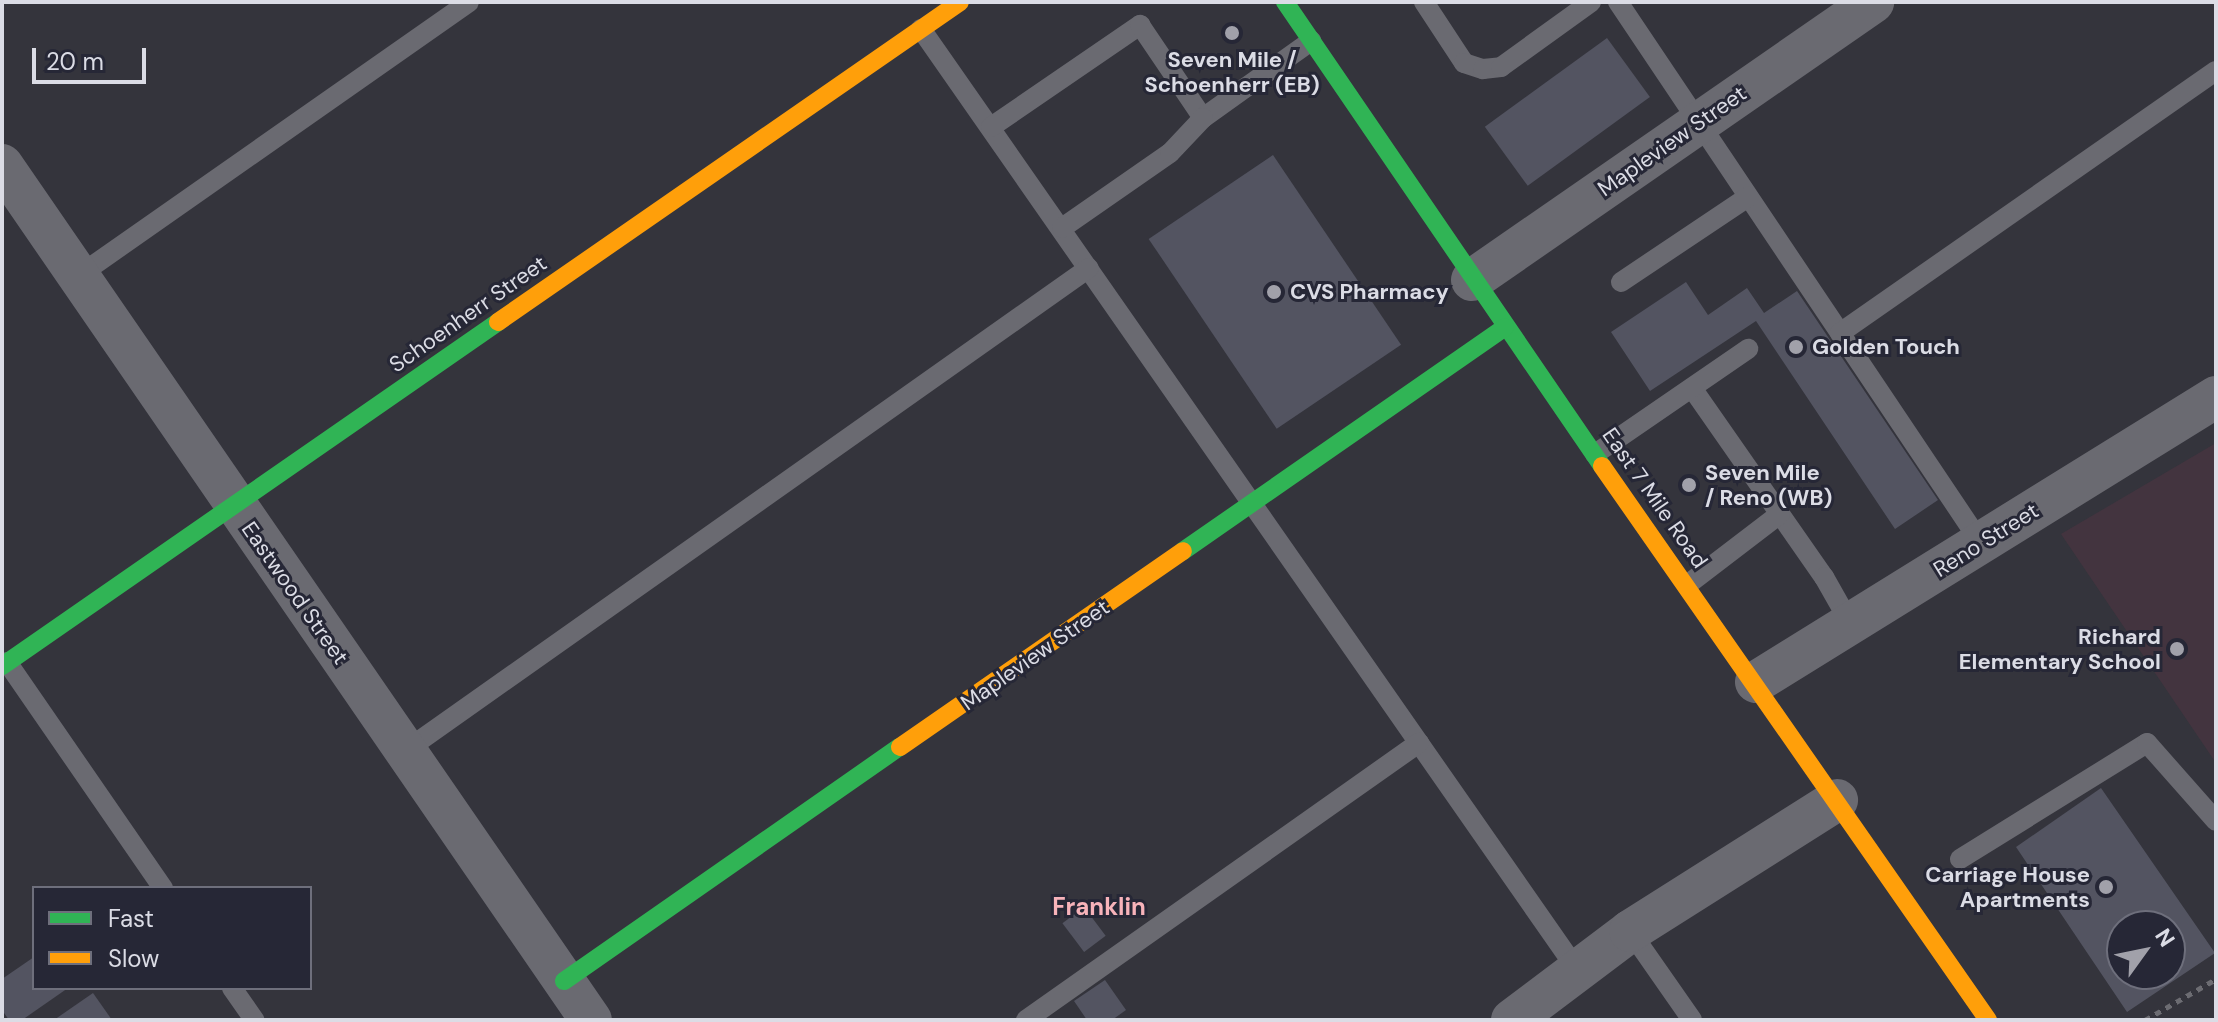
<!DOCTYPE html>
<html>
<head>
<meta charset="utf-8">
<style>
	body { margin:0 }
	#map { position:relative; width:2218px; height:1022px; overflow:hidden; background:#34343c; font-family:"DM Sans",sans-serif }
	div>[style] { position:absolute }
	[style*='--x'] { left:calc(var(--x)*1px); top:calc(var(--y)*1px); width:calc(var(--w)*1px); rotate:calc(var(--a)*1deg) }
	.education>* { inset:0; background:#43343f }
	.building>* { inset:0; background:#535461; transform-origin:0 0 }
	.path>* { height:5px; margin-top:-2.5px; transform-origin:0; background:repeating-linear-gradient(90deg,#6c6c72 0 6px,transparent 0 12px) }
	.lane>* { height:20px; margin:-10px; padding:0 10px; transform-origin:10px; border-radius:10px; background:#6a6a71 }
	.street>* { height:42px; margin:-21px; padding:0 21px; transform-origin:21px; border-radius:21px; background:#6a6a71 }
	.fast>* { height:18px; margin:-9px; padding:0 9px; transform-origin:9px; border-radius:9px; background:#30b455 }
	.slow>* { height:18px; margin:-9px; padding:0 9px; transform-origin:9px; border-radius:9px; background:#ff9f0a }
	.dots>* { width:22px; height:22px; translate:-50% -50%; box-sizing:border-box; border:4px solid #262736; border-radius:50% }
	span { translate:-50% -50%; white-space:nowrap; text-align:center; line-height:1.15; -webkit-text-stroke:6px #262736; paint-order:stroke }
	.poi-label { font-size:22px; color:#dbdce5; font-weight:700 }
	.left { translate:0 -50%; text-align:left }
	.right { translate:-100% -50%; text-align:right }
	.street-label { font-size:22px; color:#dbdce5 }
	.neighbourhood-label { font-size:24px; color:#f7b3ba; font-weight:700 }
	.frame { position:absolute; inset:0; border:4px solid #dbdce5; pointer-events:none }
	.legend { position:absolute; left:32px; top:886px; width:280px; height:104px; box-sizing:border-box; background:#262736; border:2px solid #6e6f7c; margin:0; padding:10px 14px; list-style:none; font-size:24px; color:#dbdce5 }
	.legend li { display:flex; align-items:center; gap:16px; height:40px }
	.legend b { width:40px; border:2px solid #6e6f7c }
	.north { position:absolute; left:2106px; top:910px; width:80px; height:80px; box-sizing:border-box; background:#262736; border:2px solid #6e6f7c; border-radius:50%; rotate:57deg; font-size:22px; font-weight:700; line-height:32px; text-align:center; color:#dbdce5 }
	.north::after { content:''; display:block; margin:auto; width:28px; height:36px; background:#a1a1aa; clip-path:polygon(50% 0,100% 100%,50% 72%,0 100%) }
	.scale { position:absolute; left:32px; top:48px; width:114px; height:36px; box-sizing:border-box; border:4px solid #dbdce5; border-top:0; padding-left:10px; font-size:24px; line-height:28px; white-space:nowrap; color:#dbdce5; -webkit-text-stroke:6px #262736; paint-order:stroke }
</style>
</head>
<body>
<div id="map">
	<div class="education">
		<div style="clip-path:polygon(2216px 443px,2216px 763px,2061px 534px)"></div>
	</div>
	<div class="building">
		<div style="left:1607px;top:38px;width:73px;height:151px;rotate:54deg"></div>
		<div style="left:1273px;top:155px;width:229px;height:150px;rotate:56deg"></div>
		<div style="clip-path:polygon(1686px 282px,1708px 315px,1747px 288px,1764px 313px,1797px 291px,1938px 500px,1895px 529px,1756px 321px,1650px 391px,1611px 332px)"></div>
		<div style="clip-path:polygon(evenodd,2101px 788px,2215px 953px,2127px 1012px,2016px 847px,2101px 788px,2122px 926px,2170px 926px,2170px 974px,2122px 974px,2122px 926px)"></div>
		<div style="left:1084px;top:907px;width:36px;height:27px;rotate:53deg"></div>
		<div style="clip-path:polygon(34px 957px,34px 988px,68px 988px,22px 1020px,9px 1020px,2px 1010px,2px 979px)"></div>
		<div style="clip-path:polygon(1105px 980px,1126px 1010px,1112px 1020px,1087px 1020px,1074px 1001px)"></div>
		<div style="clip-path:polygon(93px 993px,112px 1020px,54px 1020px)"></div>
	</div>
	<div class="path">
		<div style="--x:2145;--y:1020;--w:82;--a:-30"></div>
	</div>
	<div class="lane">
		<div style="--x:1424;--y:2;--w:73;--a:56.7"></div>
		<div style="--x:1464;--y:63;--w:20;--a:18"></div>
		<div style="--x:1483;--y:69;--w:18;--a:-6"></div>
		<div style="--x:1501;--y:67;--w:111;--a:-35.8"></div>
		<div style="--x:1618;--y:2;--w:651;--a:56.14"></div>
		<div style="--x:921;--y:29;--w:1148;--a:55.11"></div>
		<div style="--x:991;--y:127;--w:181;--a:-34.4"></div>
		<div style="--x:1140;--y:25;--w:112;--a:55.9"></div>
		<div style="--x:1203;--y:118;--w:133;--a:-35.5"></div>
		<div style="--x:1062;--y:228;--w:131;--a:-34.8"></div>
		<div style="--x:1170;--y:153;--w:48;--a:-46.7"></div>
		<div style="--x:78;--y:276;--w:477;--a:-35"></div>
		<div style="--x:1621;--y:282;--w:153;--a:-33.8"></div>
		<div style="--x:1840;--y:333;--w:458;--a:-34.9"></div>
		<div style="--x:1692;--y:388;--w:231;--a:55.1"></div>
		<div style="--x:1824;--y:577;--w:53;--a:60.5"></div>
		<div style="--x:1595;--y:454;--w:186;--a:-34.5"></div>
		<div style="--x:1687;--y:585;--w:117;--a:-37.4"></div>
		<div style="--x:7;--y:662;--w:275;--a:55.4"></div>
		<div style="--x:405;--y:751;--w:837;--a:-35.23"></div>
		<div style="--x:1960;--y:859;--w:220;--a:-31.8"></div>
		<div style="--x:2147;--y:743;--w:104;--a:48.5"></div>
		<div style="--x:1630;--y:931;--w:108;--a:55.1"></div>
		<div style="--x:232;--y:988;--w:39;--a:55"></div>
		<div style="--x:1026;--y:1020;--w:481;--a:-35.2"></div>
	</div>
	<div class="street">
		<div style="--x:2;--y:165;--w:1038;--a:55.44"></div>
		<div style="--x:1472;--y:280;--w:488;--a:-34.7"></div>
		<div style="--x:1756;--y:682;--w:541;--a:-31.78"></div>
		<div style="--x:1512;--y:1020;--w:148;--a:-37"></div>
		<div style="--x:1630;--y:931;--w:245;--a:-32.3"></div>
	</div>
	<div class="fast">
		<div style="--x:1285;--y:2;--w:562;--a:55.66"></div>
		<div style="--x:1183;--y:551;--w:392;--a:-34.8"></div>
		<div style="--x:2;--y:666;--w:604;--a:-34.74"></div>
		<div style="--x:564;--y:981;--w:409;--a:-34.9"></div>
	</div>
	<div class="slow">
		<div style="--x:498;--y:322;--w:562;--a:-34.71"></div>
		<div style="--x:1602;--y:466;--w:675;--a:55.13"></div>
		<div style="--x:900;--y:747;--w:344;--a:-34.7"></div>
	</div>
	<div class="dots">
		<div style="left:1232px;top:33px;background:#a1a1aa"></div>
		<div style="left:1274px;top:292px;background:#a1a1aa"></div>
		<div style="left:1796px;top:347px;background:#a1a1aa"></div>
		<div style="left:1689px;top:485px;background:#a1a1aa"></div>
		<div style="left:2177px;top:649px;background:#a1a1aa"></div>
		<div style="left:2106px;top:887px;background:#a1a1aa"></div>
	</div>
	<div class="poi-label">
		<span style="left:1232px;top:72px">Seven Mile /<br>Schoenherr (EB)</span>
		<span class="left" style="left:1290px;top:292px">CVS Pharmacy</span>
		<span class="left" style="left:1812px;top:347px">Golden Touch</span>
		<span class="left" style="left:1705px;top:485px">Seven Mile<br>/ Reno (WB)</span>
		<span class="right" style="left:2161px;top:649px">Richard<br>Elementary School</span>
		<span class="right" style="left:2090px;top:887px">Carriage House<br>Apartments</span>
	</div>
	<div class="street-label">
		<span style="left:1672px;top:141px;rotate:-35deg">Mapleview Street</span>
		<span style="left:468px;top:314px;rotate:-35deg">Schoenherr Street</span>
		<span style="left:1655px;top:498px;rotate:55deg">East 7 Mile Road</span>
		<span style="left:1986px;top:540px;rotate:-32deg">Reno Street</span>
		<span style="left:295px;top:593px;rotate:55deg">Eastwood Street</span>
		<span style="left:1035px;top:655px;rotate:-35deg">Mapleview Street</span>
	</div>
	<div class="neighbourhood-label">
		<span style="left:1099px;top:907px">Franklin</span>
	</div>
	<div class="frame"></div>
	<ul class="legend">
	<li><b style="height:10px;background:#30b455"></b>Fast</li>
	<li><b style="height:10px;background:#ff9f0a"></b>Slow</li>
	</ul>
	<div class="north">N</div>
	<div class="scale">20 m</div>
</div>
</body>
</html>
